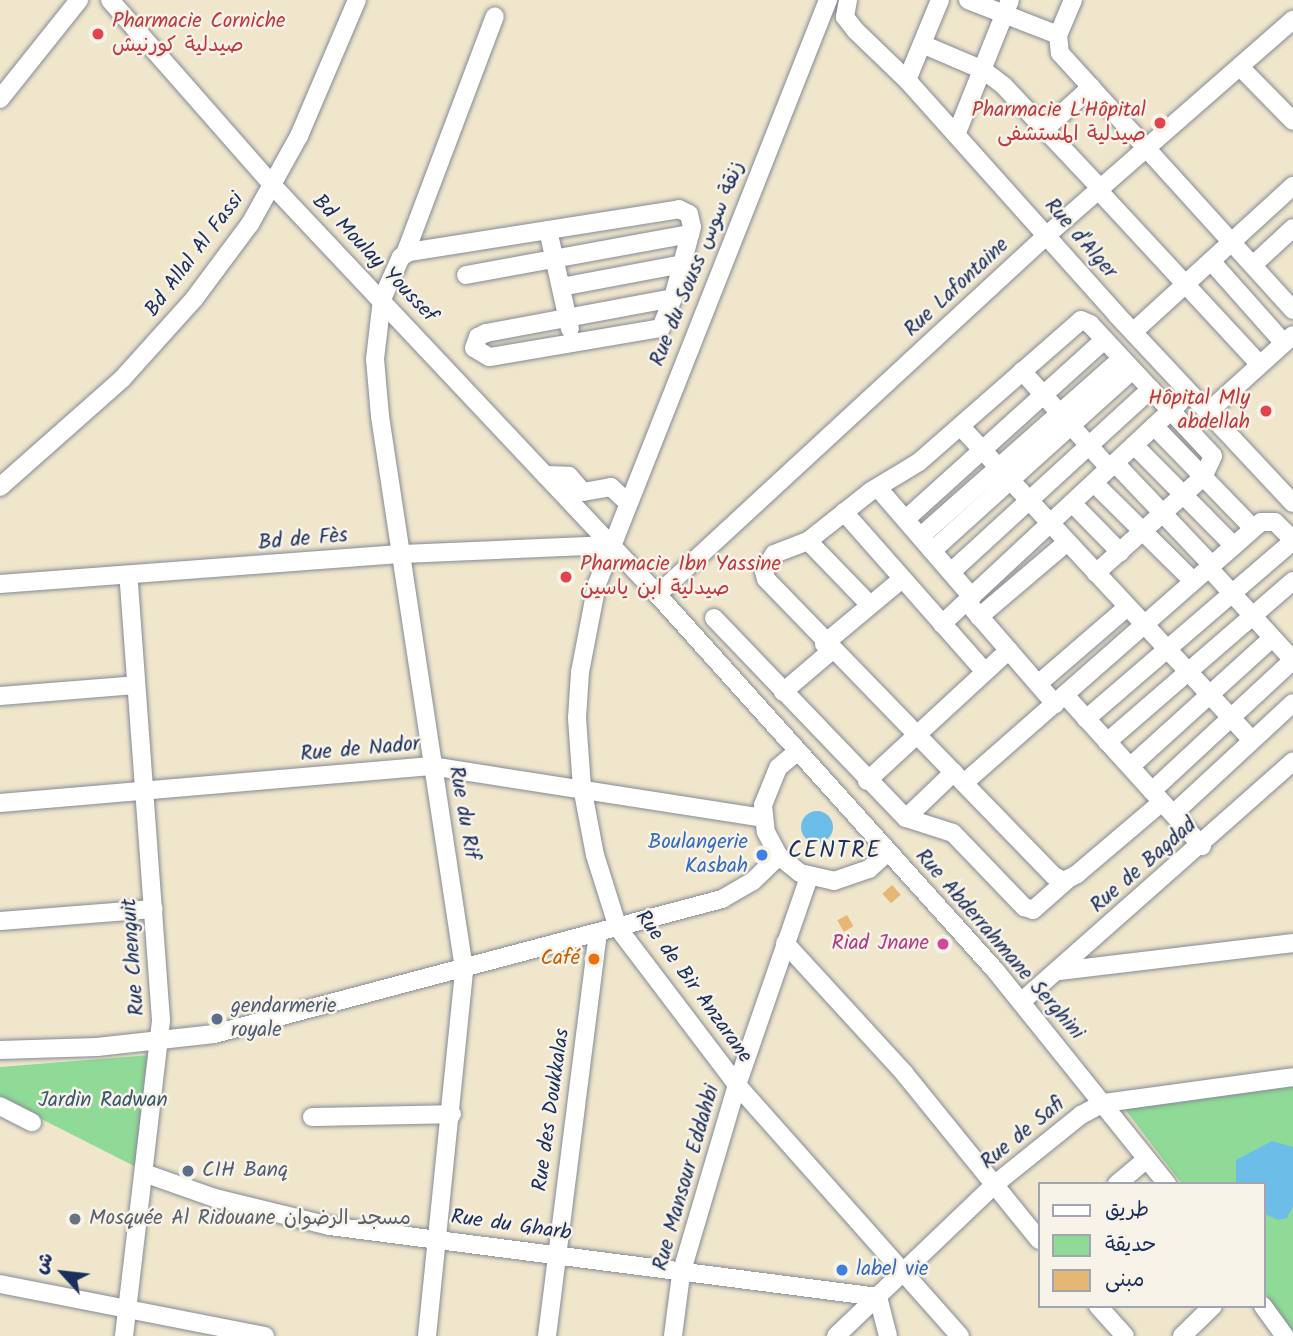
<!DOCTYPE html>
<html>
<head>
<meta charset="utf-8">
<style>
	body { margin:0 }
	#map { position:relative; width:1293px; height:1336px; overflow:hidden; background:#efe6cc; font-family:Kalam,"Playpen Sans Arabic",sans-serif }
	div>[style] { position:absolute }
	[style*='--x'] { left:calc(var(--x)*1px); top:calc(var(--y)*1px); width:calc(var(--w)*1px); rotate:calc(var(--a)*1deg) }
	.green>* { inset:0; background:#8fda96 }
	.water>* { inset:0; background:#6cbee8 }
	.round { border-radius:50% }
	.building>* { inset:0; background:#e5b674; transform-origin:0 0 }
	.roads { filter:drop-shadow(0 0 2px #858a95) drop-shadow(0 0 2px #858a95) }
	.minor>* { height:18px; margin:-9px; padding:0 9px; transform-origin:9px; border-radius:9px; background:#fff }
	.dots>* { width:19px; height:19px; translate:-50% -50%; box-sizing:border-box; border:4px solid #f7f3e8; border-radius:50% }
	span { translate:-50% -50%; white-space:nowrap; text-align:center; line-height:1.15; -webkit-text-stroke:5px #f7f3e8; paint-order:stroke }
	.health-label { font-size:21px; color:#be3a42 }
	.left { translate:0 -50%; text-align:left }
	.right { translate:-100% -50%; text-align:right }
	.street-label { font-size:21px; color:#1b2f5e }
	.shop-label { font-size:21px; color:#366cbe }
	.hotel-label { font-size:21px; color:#b23c85 }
	.food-label { font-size:21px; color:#c56008 }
	.service-label { font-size:21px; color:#4e5e75 }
	.park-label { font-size:21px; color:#385a6c }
	.worship-label { font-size:21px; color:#5b616d }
	.neighbourhood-label { font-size:23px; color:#1b2f5e; letter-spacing:2px }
	.legend { position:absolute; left:1038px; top:1182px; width:228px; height:126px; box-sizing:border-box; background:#f7f3e8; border:2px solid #9fa5b1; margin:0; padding:9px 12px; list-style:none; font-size:21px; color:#1b2f5e }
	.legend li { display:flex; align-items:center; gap:14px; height:35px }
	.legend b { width:35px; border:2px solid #9fa5b1 }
	.north { position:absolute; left:28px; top:1238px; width:70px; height:70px; -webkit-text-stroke:5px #f7f3e8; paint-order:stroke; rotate:297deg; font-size:19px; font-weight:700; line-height:28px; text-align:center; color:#1b2f5e }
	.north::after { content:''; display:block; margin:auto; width:24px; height:32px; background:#1b2f5e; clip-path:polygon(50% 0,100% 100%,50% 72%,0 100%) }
</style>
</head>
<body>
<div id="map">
	<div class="green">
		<div style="clip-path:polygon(151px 1055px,140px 1169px,0 1098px,0 1067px)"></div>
		<div style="clip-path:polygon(1293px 1085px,1293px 1333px,1263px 1290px,1263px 1184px,1182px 1184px,1124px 1108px)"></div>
	</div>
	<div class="water">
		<div class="round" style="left:801px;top:811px;width:32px;height:32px"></div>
		<div style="clip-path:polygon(1272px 1141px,1293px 1147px,1293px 1206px,1287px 1218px,1278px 1220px,1263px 1213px,1263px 1184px,1236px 1183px,1236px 1160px)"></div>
	</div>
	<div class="building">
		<div style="left:892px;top:885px;width:13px;height:13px;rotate:48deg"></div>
		<div style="left:847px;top:915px;width:13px;height:11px;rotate:61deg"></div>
	</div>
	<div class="roads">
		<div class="minor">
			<div style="--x:110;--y:0;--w:249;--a:48.7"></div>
			<div style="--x:274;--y:187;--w:543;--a:46.72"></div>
			<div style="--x:646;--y:582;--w:522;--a:48.03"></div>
			<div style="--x:995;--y:970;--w:275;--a:51.2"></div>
			<div style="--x:828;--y:0;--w:628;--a:111.58"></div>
			<div style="--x:597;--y:584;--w:90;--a:100.9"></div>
			<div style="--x:580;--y:672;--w:46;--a:93.7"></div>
			<div style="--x:577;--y:718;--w:69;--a:85.9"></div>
			<div style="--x:582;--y:787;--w:69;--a:79.2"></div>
			<div style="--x:595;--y:855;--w:77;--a:72.5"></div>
			<div style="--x:618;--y:928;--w:197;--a:52.8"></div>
			<div style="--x:737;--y:1085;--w:336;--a:48.4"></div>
			<div style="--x:848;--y:0;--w:17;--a:100"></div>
			<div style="--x:845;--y:17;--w:18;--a:52"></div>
			<div style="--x:856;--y:31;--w:71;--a:43.9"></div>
			<div style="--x:907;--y:80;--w:314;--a:48.2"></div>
			<div style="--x:1116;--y:314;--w:259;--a:46.9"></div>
			<div style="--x:968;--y:0;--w:97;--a:21.3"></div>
			<div style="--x:1073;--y:0;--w:38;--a:113"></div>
			<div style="--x:1058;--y:35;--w:18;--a:84"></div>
			<div style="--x:1060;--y:53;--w:347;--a:47.8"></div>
			<div style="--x:922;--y:44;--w:66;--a:23.1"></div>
			<div style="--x:983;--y:70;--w:26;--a:37"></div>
			<div style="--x:1004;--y:86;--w:143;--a:46.7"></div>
			<div style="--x:1241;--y:68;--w:74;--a:45.5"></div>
			<div style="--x:907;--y:80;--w:87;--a:-67.6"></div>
			<div style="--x:0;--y:99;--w:127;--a:-51.4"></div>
			<div style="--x:1044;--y:130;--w:64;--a:-42.5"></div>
			<div style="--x:956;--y:135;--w:145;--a:-68.2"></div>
			<div style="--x:1100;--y:192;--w:234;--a:47.2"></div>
			<div style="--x:548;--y:230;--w:101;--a:77.5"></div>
			<div style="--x:405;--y:254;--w:254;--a:-69.3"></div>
			<div style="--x:1211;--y:261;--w:108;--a:48.4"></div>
			<div style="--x:1253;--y:265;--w:54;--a:-42.8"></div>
			<div style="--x:466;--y:275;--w:228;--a:-10.4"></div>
			<div style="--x:561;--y:287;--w:124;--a:-10.7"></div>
			<div style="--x:1133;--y:332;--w:217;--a:-42.4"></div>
			<div style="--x:1022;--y:371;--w:130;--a:48.1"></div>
			<div style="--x:1209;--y:411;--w:113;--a:-42.1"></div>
			<div style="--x:1154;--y:426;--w:142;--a:45.9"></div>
			<div style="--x:961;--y:427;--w:427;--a:47.1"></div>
			<div style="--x:1134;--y:445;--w:142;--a:45.3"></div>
			<div style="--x:1115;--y:463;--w:139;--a:46.5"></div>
			<div style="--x:545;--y:475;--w:24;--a:2"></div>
			<div style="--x:569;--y:476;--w:21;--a:49"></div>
			<div style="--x:583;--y:492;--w:28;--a:-10"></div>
			<div style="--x:611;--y:487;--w:21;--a:43"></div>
			<div style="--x:1094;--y:483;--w:139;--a:44.7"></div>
			<div style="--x:0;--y:487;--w:163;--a:-41.5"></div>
			<div style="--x:122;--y:379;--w:108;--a:-48"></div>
			<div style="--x:194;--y:299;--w:94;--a:-53.3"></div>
			<div style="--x:250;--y:224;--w:101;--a:-60.9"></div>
			<div style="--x:299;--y:136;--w:148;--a:-66.9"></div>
			<div style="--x:878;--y:488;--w:144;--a:49.2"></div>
			<div style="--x:1072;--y:503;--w:69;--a:45.6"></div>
			<div style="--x:844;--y:512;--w:213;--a:48.6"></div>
			<div style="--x:906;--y:519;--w:267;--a:-42.1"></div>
			<div style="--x:921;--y:536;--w:267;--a:-41.5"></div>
			<div style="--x:808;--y:541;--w:36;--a:159"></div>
			<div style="--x:774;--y:554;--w:20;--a:120"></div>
			<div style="--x:764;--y:571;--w:8;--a:76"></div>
			<div style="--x:766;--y:579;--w:414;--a:45.9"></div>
			<div style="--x:1054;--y:876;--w:11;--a:27"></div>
			<div style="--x:1064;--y:881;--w:15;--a:-28"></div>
			<div style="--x:1077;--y:874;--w:111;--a:-40.3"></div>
			<div style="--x:932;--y:551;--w:270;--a:-42.1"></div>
			<div style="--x:1208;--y:567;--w:126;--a:47.6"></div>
			<div style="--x:951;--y:572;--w:271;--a:-42.5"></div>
			<div style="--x:0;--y:584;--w:404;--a:-4.3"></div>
			<div style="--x:403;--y:554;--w:207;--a:-2.5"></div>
			<div style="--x:657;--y:595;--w:531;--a:-42.71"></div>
			<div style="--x:1047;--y:235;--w:327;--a:-41.2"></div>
			<div style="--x:967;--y:602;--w:135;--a:49.2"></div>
			<div style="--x:870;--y:605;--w:89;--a:-134.1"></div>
			<div style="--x:808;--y:541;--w:80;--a:-38.4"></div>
			<div style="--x:871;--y:491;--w:56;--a:-31.1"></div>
			<div style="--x:919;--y:462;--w:215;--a:-41.2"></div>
			<div style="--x:1081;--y:320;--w:10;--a:24"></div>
			<div style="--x:1090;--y:324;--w:180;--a:47"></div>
			<div style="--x:1213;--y:456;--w:23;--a:115"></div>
			<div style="--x:1203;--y:477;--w:144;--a:138.1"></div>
			<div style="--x:979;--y:617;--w:116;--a:-40.4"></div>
			<div style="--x:714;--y:618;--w:277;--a:46.2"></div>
			<div style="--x:906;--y:818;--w:49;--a:17.7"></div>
			<div style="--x:953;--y:833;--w:103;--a:46.2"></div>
			<div style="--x:1024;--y:907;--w:9;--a:18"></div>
			<div style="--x:1033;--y:910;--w:45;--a:-41.4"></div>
			<div style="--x:942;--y:624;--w:325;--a:-43"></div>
			<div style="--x:824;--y:644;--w:102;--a:-39.8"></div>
			<div style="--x:1038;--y:684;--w:116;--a:-40.8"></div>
			<div style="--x:783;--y:692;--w:63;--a:-40.5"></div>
			<div style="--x:1065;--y:695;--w:204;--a:47.8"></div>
			<div style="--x:0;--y:696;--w:136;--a:-4.6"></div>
			<div style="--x:1086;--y:719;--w:273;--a:-40.7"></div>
			<div style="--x:1107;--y:742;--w:246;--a:-40.9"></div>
			<div style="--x:798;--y:751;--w:26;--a:140"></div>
			<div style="--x:778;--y:768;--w:40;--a:112"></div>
			<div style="--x:763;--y:805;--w:27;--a:84"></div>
			<div style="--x:766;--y:832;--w:27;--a:62"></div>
			<div style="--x:779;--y:856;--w:27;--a:39"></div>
			<div style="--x:800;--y:873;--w:35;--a:13"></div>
			<div style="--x:834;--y:881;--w:37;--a:-19"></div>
			<div style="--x:869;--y:869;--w:25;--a:-42"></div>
			<div style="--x:1131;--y:766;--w:190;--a:-42.2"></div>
			<div style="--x:867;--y:781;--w:193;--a:-42.7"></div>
			<div style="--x:964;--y:783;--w:395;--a:-41.3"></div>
			<div style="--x:1261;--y:522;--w:14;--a:0"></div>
			<div style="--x:1275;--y:522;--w:25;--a:45"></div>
			<div style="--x:1152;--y:791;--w:192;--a:-42.9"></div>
			<div style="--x:0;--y:803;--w:433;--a:-4.9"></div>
			<div style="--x:431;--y:766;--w:336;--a:8.9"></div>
			<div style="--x:1173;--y:814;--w:163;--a:-42.8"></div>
			<div style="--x:906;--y:818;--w:66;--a:-43.8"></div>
			<div style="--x:0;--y:921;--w:154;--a:-4.5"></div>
			<div style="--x:785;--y:943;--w:176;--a:47.5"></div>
			<div style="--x:904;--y:1073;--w:215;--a:51"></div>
			<div style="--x:1059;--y:971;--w:236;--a:-6.8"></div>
			<div style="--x:1021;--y:1002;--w:363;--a:-41.5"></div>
			<div style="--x:0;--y:1050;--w:97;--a:-1.8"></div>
			<div style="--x:97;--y:1047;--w:118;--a:-6.3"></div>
			<div style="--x:214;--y:1034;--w:526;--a:-14.88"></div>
			<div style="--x:722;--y:899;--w:36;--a:-30"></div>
			<div style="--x:753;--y:881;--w:36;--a:-44"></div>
			<div style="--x:0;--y:1106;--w:36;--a:27"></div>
			<div style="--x:312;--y:1117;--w:140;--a:-1.2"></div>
			<div style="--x:144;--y:1173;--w:75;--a:19.4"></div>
			<div style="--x:215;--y:1198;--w:118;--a:13.7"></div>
			<div style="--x:330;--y:1226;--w:553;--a:7.38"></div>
			<div style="--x:878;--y:1297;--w:40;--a:75.6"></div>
			<div style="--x:1117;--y:1184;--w:39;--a:-40"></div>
			<div style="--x:0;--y:1284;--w:270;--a:11.1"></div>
			<div style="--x:1098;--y:1306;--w:40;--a:48"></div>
			<div style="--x:1263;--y:1306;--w:37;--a:54"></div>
			<div style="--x:124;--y:1336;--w:318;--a:-83.3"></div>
			<div style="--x:161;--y:1020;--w:446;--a:-94.2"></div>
			<div style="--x:427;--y:1336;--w:369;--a:-84.2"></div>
			<div style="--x:464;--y:969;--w:559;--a:-98.64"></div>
			<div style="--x:380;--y:416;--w:57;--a:-95"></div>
			<div style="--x:375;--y:359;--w:60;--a:-83.3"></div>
			<div style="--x:382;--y:299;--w:46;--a:-65.7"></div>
			<div style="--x:401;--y:257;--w:9;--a:-32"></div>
			<div style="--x:409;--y:252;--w:273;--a:-9"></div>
			<div style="--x:679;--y:209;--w:11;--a:27"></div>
			<div style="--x:689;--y:214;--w:13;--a:77"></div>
			<div style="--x:692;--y:227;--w:73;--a:105"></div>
			<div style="--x:673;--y:298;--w:32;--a:112"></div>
			<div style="--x:661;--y:328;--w:174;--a:170.4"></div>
			<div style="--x:489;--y:357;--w:17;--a:-149"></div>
			<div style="--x:474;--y:348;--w:12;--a:-70"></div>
			<div style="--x:478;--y:337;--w:9;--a:-27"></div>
			<div style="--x:486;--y:333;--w:190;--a:-10.6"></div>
			<div style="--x:547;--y:1336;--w:406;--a:-82.8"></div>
			<div style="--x:673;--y:1336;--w:63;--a:-82.6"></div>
			<div style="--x:681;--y:1274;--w:197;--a:-73.5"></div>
			<div style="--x:737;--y:1085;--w:220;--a:-70.9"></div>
			<div style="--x:836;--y:1336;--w:219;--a:-43.7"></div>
			<div style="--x:994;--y:1185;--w:112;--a:-38.8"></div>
			<div style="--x:1081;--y:1115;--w:26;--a:-28"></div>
			<div style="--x:1104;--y:1103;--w:191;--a:-7.8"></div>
			<div style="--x:1182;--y:1336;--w:43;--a:-44.1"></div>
		</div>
	</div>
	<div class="dots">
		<div style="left:98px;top:34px;background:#e0444e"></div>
		<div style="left:1160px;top:123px;background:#e0444e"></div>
		<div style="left:1266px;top:411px;background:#e0444e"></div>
		<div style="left:566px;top:577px;background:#e0444e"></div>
		<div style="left:762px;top:855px;background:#3f7fe0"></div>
		<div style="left:943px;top:944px;background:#d1479c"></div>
		<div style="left:594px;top:959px;background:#e8710a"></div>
		<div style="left:217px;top:1019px;background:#5c6f8a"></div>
		<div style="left:188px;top:1171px;background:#5c6f8a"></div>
		<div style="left:75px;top:1219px;background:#6b7280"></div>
		<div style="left:842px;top:1270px;background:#3f7fe0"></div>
	</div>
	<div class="health-label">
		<span class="left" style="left:112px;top:34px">Pharmacie Corniche<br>صيدلية كورنيش</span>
		<span class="right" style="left:1146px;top:123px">Pharmacie L'Hôpital<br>صيدلية المستشفى</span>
		<span class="right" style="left:1250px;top:411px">Hôpital Mly<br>abdellah</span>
		<span class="left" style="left:580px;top:577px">Pharmacie Ibn Yassine<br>صيدلية ابن ياسين</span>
	</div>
	<div class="street-label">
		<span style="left:1080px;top:239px;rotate:49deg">Rue d'Alger</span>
		<span style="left:195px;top:255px;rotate:-53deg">Bd Allal Al Fassi</span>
		<span style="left:374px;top:259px;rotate:46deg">Bd Moulay Youssef</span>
		<span style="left:698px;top:264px;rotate:-68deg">Rue du Souss زنقة سوس</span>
		<span style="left:957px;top:288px;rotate:-43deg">Rue Lafontaine</span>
		<span style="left:303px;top:540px;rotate:-5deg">Bd de Fès</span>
		<span style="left:360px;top:750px;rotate:-5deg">Rue de Nador</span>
		<span style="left:463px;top:813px;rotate:80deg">Rue du Rif</span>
		<span style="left:1144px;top:866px;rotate:-41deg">Rue de Bagdad</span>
		<span style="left:999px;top:945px;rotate:49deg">Rue Abderrahmane Serghini</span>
		<span style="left:134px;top:957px;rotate:-94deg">Rue Chenguit</span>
		<span style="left:693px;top:987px;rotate:54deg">Rue de Bir Anzarane</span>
		<span style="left:552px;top:1110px;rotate:-82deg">Rue des Doukkalas</span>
		<span style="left:1023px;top:1134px;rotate:-39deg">Rue de Safi</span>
		<span style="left:687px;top:1178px;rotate:-74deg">Rue Mansour Eddahbi</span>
		<span style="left:511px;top:1226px;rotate:8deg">Rue du Gharb</span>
	</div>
	<div class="shop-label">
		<span class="right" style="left:748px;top:855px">Boulangerie<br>Kasbah</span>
		<span class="left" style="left:856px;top:1270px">label vie</span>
	</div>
	<div class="hotel-label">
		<span class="right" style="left:929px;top:944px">Riad Jnane</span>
	</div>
	<div class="food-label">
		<span class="right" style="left:580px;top:959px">Café</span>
	</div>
	<div class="service-label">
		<span class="left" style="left:231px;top:1019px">gendarmerie<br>royale</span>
		<span class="left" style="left:202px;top:1171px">CIH Banq</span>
	</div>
	<div class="park-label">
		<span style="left:103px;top:1101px">Jardin Radwan</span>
	</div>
	<div class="worship-label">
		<span class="left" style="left:89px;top:1219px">Mosquée Al Ridouane مسجد الرضوان</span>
	</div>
	<div class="neighbourhood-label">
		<span style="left:835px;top:851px">CENTRE</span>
	</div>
	<ul class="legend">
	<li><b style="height:9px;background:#fff"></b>طريق</li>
	<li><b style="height:19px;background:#8fda96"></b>حديقة</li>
	<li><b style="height:19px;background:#e5b674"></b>مبنى</li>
	</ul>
	<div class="north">ش</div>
</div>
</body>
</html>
